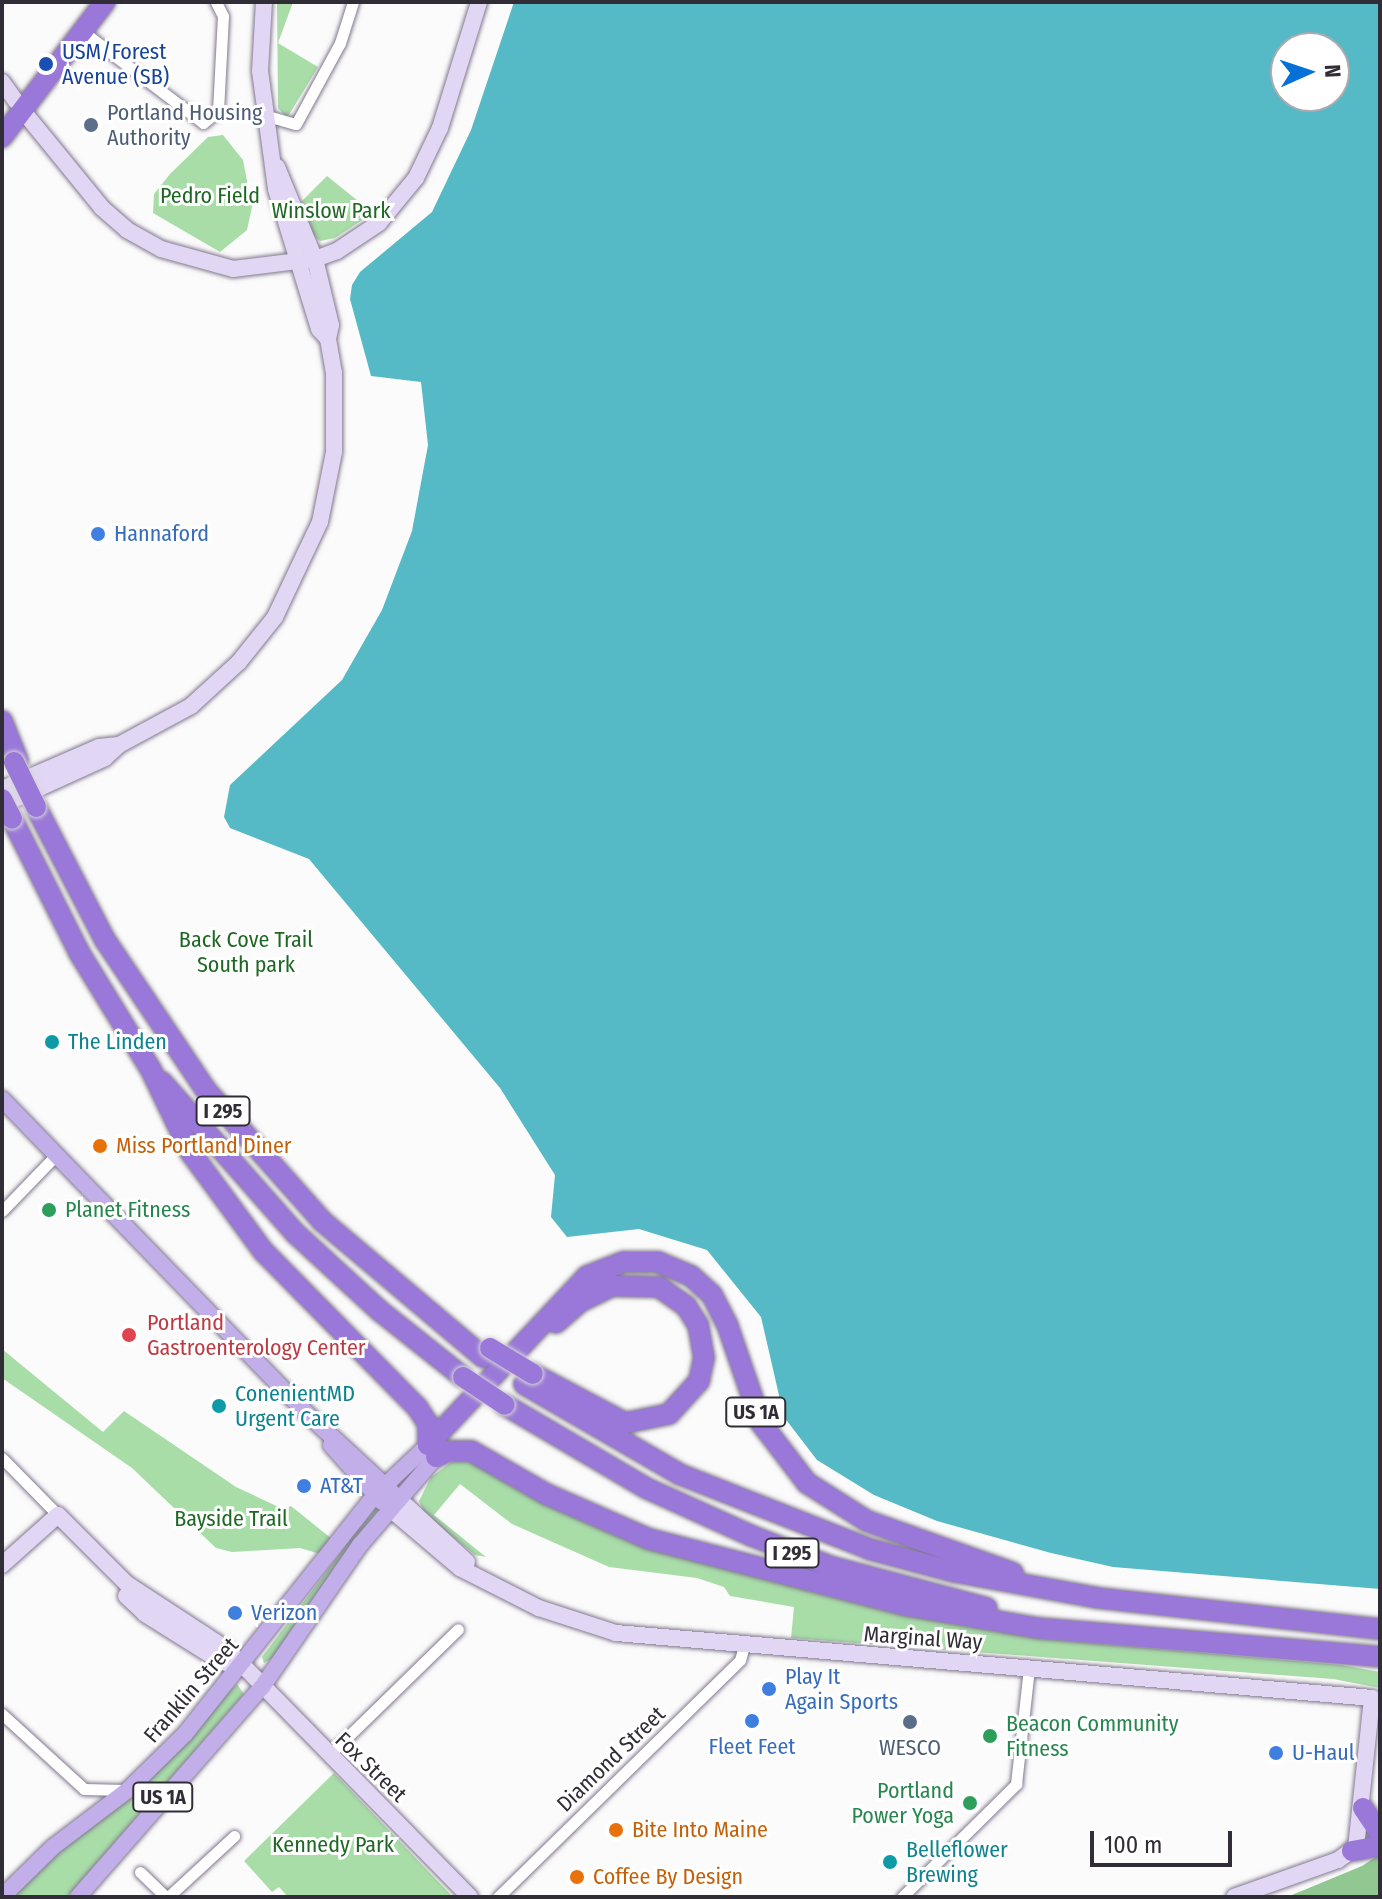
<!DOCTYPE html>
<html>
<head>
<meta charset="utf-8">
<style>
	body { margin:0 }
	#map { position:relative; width:1382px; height:1899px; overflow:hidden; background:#fbfbfb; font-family:"Fira Sans Condensed",sans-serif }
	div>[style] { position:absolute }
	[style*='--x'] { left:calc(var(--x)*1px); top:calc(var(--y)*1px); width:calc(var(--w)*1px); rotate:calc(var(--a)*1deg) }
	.green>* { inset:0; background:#a8dda8 }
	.forest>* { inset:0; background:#91c791 }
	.water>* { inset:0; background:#56b9c6 }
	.roads { filter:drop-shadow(0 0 2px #81788e) drop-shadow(0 0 2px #81788e) }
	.street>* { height:11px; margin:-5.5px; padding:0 5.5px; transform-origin:5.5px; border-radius:5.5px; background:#fff }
	.secondary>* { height:16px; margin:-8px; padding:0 8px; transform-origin:8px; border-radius:8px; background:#e1d6f4 }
	.primary>* { height:16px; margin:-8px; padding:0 8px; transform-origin:8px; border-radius:8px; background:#c2aee8 }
	.highway>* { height:20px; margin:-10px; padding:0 10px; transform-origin:10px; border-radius:10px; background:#9a78d9 }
	.bridges { filter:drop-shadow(0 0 2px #d6d5d7) drop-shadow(0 0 2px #d6d5d7) }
	.highway-bridge>* { height:20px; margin:-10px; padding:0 10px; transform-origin:10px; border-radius:10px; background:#9a78d9 }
	.dots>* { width:22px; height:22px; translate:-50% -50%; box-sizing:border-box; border:4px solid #fff; border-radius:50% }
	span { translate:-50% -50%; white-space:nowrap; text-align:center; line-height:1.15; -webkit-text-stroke:6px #fff; paint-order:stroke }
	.shield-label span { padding:2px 6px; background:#fff; border:2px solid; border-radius:6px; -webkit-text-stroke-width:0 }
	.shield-label { font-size:20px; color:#312d36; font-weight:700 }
	.transit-label { font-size:22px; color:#164399 }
	.left { translate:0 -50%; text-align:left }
	.service-label { font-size:22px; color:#4e5e75 }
	.park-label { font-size:22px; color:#1f6824 }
	.shop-label { font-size:22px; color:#366cbe }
	.culture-label { font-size:22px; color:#0d838f }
	.food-label { font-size:22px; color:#c56008 }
	.leisure-label { font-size:22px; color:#27864d }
	.right { translate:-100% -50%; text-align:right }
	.health-label { font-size:22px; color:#be3a42 }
	.street-label { font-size:22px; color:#312d36 }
	.frame { position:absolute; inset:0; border:4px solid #312d36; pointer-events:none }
	.north { position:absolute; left:1270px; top:32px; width:80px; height:80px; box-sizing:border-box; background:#fff; border:2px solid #adabaf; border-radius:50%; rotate:87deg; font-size:22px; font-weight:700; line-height:32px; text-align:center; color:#312d36 }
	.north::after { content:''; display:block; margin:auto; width:28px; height:36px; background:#0570d7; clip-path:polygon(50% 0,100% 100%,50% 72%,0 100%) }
	.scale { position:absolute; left:1090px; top:1831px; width:142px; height:36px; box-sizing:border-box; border:4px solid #312d36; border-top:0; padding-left:10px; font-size:24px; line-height:28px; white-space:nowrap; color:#312d36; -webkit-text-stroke:6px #fff; paint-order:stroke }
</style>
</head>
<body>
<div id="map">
	<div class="green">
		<div style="clip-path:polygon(277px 2px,293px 2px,278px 43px,318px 67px,287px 118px,278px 108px)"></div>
		<div style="clip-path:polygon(223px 135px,243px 160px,252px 207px,247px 230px,220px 252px,153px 213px,154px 194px,170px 174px,208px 137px)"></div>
		<div style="clip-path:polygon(327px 176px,373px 213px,335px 238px,320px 241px,312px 234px,301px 202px)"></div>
		<div style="clip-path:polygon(2px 1349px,103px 1432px,124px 1411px,236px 1487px,283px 1509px,291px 1506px,337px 1543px,327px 1556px,300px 1548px,232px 1552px,216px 1548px,132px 1468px,2px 1378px)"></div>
		<div style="clip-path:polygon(457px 1458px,470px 1459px,540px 1501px,938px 1620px,1047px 1639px,1341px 1665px,1380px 1672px,1380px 1688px,1333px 1679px,791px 1638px,794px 1607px,730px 1596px,724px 1587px,697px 1578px,609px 1567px,512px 1524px,460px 1484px,434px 1515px,486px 1557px,475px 1555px,425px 1514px,419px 1501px,431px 1477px)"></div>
		<div style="clip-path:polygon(376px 1506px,378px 1510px,280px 1654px,264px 1663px,262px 1657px)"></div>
		<div style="clip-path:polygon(237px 1684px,244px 1694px,67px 1897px,9px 1897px)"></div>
		<div style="clip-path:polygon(334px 1773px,453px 1897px,288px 1897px,279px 1887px,272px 1892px,244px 1861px)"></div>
	</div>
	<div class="forest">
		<div style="clip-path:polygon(1380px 1854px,1380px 1897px,1287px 1897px,1362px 1866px)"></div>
	</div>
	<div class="water">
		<div style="clip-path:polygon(evenodd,514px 2px,1380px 2px,1380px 1589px,1113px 1567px,1051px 1553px,937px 1521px,874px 1495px,817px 1460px,784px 1417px,761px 1317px,707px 1250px,639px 1229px,567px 1237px,551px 1217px,555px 1175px,500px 1088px,309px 859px,230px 828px,224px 817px,230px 785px,342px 680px,382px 610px,412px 531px,428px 445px,421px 382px,371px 376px,350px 299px,352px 285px,360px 272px,432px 212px,471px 130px,514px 2px,1286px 48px,1334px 48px,1334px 96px,1286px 96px,1286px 48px)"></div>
	</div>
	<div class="roads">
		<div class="street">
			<div style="--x:82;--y:31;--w:152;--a:37.2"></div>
			<div style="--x:203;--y:123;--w:19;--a:-39"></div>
			<div style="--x:218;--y:111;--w:95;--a:-87"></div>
			<div style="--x:223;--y:16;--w:16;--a:-117"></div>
			<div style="--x:264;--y:115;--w:33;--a:16"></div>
			<div style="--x:296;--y:124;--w:92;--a:-61.5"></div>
			<div style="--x:340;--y:43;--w:43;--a:-72.4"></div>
			<div style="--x:2;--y:1211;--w:79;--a:-46"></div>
			<div style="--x:2;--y:1458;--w:80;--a:45.5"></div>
			<div style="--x:2;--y:1714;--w:111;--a:42.4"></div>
			<div style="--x:84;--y:1789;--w:41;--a:1.4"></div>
			<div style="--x:329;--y:1755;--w:180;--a:-44.3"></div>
			<div style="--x:140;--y:1872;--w:36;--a:44"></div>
			<div style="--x:168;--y:1897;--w:90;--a:-42.7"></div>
			<div style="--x:498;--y:1897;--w:339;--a:-44.4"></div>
			<div style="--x:740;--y:1660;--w:15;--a:-74"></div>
			<div style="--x:902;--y:1897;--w:161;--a:-44.7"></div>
			<div style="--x:1016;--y:1784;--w:117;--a:-83.6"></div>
		</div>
		<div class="secondary">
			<div style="--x:2;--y:82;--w:24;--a:54"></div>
			<div style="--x:23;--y:111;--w:125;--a:50.8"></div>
			<div style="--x:102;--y:208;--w:33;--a:41"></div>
			<div style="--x:127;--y:230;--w:39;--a:29"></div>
			<div style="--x:161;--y:249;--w:75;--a:15.5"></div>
			<div style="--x:233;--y:269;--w:83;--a:-7"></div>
			<div style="--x:315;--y:259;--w:23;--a:-20"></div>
			<div style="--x:337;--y:251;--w:50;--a:-33.7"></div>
			<div style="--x:379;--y:223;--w:58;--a:-50.6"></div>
			<div style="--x:416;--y:178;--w:55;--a:-64.4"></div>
			<div style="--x:440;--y:128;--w:132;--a:-72.8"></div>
			<div style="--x:277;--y:167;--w:100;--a:67.6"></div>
			<div style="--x:315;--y:259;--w:68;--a:76.4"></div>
			<div style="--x:331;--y:325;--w:14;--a:102"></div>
			<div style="--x:2;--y:789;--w:106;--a:-23.4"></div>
			<div style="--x:99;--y:747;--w:20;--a:-6"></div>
			<div style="--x:119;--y:745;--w:82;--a:-28.4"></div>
			<div style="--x:191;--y:706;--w:65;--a:-42.5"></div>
			<div style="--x:239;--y:662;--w:58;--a:-51.3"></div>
			<div style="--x:275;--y:617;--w:105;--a:-64.7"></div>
			<div style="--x:320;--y:522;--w:71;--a:-78.7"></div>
			<div style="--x:334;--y:452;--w:79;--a:-90"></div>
			<div style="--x:334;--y:373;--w:35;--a:-100"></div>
			<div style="--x:328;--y:339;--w:13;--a:-132"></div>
			<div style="--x:319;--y:329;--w:146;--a:-107.1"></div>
			<div style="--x:276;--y:189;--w:119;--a:-97.7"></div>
			<div style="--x:260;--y:71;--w:69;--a:-86.7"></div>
			<div style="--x:2;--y:805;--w:113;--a:-24.5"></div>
			<div style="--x:105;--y:758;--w:19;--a:-43"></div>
			<div style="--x:398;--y:1498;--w:94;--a:42.8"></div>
			<div style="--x:389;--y:1508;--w:93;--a:40.2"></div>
			<div style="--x:460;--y:1568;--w:89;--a:26.9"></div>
			<div style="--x:539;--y:1608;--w:81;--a:18"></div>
			<div style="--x:616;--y:1633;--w:759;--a:4.91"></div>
			<div style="--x:1372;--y:1698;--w:150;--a:96.1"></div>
			<div style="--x:1356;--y:1847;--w:22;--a:144"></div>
			<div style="--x:1338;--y:1860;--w:110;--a:160.4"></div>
			<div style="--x:2;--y:1565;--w:75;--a:-41.8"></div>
			<div style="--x:58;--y:1515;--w:98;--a:45"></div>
			<div style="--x:127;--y:1584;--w:121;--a:33.2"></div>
			<div style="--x:228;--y:1650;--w:346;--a:45.6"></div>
			<div style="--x:126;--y:1596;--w:26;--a:43"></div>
			<div style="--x:145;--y:1614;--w:89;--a:32.1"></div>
			<div style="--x:220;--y:1661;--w:22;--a:18"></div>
		</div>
		<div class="primary">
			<div style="--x:2;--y:1099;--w:433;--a:45.9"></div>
			<div style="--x:303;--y:1410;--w:121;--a:42.7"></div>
			<div style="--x:331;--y:1445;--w:76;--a:48.2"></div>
			<div style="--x:2;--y:1897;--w:71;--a:-44.4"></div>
			<div style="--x:53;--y:1847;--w:96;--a:-37.3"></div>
			<div style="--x:129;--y:1789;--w:78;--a:-44.5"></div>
			<div style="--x:185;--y:1734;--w:305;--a:-51.5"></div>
			<div style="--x:375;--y:1495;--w:73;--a:-43.3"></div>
			<div style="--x:78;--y:1897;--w:279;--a:-48.8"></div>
			<div style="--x:262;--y:1687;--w:173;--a:-55.4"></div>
			<div style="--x:360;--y:1545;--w:116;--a:-49.2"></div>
		</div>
		<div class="highway">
			<div style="--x:2;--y:137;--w:170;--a:-52.7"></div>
			<div style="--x:2;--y:721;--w:43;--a:68.2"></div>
			<div style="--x:36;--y:807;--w:150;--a:62.6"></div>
			<div style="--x:105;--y:940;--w:179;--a:56.1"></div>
			<div style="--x:205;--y:1089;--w:176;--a:48.4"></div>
			<div style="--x:322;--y:1221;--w:211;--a:40.2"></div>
			<div style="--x:12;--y:819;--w:151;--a:63.3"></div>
			<div style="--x:80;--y:954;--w:136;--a:58.5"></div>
			<div style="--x:151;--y:1070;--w:92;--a:64.3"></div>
			<div style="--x:191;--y:1153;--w:122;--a:53.7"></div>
			<div style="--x:263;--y:1251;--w:219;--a:45.4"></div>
			<div style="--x:417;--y:1407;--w:20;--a:57"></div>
			<div style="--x:428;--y:1424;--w:21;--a:90"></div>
			<div style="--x:162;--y:1082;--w:203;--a:48.6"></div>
			<div style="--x:296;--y:1234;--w:114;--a:42.5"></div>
			<div style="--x:380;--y:1311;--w:106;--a:38.5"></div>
			<div style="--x:533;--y:1374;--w:104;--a:28"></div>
			<div style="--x:625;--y:1423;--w:45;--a:-11.6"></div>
			<div style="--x:669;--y:1414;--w:45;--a:-47.7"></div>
			<div style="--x:699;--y:1381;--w:24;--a:-78"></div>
			<div style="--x:704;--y:1358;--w:34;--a:-100"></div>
			<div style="--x:698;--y:1325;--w:22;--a:-122"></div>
			<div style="--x:686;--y:1306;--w:33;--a:-145"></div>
			<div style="--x:659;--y:1287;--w:47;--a:-178.8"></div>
			<div style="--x:612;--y:1286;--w:34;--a:154"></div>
			<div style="--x:581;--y:1301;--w:33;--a:139"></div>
			<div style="--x:524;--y:1384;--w:179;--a:30.1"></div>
			<div style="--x:679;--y:1474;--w:204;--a:21.5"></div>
			<div style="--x:869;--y:1549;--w:89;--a:15"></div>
			<div style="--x:955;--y:1572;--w:145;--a:10.3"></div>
			<div style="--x:1098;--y:1598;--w:284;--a:6.3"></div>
			<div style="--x:505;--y:1405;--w:164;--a:30.5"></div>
			<div style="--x:646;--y:1488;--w:116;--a:24.4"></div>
			<div style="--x:752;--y:1536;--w:86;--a:21.2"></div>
			<div style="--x:832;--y:1567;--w:160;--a:14.8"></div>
			<div style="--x:428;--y:1445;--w:232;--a:-46.7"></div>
			<div style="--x:587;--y:1276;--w:40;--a:-21"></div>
			<div style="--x:624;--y:1262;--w:34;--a:0"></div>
			<div style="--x:658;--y:1262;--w:36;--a:23"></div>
			<div style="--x:691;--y:1276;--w:28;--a:42"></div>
			<div style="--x:712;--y:1295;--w:33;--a:63"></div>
			<div style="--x:727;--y:1324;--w:105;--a:71"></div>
			<div style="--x:761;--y:1423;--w:76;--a:52.5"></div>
			<div style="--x:807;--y:1483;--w:71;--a:32.3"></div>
			<div style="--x:867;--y:1521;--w:155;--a:19.6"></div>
			<div style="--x:436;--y:1457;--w:14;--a:-25"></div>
			<div style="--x:449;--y:1451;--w:22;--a:0"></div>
			<div style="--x:471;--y:1451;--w:86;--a:29.8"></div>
			<div style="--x:546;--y:1494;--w:112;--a:23.6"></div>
			<div style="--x:649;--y:1539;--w:268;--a:14.5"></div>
			<div style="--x:909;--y:1606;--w:131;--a:9.7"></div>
			<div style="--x:1038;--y:1628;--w:343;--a:4.8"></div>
			<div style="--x:1363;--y:1808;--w:30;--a:56"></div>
			<div style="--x:1352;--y:1851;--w:28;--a:-10"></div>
		</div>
	</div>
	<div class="bridges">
		<div class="highway-bridge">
			<div style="--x:14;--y:762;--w:50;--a:63.9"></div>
			<div style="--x:2;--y:799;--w:22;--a:63"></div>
			<div style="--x:490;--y:1348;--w:50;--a:31.2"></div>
			<div style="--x:463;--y:1377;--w:50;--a:33.7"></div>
		</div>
	</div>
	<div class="dots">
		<div style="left:46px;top:64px;background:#1a4fb4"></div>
		<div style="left:91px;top:125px;background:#5c6f8a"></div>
		<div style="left:98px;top:534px;background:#3f7fe0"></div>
		<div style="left:52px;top:1042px;background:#0f9aa8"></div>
		<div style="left:100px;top:1146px;background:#e8710a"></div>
		<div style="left:49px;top:1210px;background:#2e9e5b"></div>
		<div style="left:129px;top:1335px;background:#e0444e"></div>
		<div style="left:219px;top:1406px;background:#0f9aa8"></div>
		<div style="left:304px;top:1486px;background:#3f7fe0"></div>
		<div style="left:235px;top:1613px;background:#3f7fe0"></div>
		<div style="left:769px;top:1689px;background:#3f7fe0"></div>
		<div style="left:752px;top:1721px;background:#3f7fe0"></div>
		<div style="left:910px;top:1722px;background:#5c6f8a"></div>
		<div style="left:990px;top:1736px;background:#2e9e5b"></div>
		<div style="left:1276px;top:1753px;background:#3f7fe0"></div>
		<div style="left:970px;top:1803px;background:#2e9e5b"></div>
		<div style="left:616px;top:1830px;background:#e8710a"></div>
		<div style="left:890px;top:1862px;background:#0f9aa8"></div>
		<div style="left:577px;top:1877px;background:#e8710a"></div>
	</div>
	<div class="shield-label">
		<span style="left:223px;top:1111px">I 295</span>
		<span style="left:756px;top:1412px">US 1A</span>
		<span style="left:792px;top:1553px">I 295</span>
		<span style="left:163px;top:1797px">US 1A</span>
	</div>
	<div class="transit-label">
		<span class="left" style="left:62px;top:64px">USM/Forest<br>Avenue (SB)</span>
	</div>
	<div class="service-label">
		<span class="left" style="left:107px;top:125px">Portland Housing<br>Authority</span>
		<span style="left:910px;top:1748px">WESCO</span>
	</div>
	<div class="park-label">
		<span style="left:210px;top:196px">Pedro Field</span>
		<span style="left:331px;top:211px">Winslow Park</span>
		<span style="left:246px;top:952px">Back Cove Trail<br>South park</span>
		<span style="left:231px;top:1519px">Bayside Trail</span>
		<span style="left:333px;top:1845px">Kennedy Park</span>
	</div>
	<div class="shop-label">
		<span class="left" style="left:114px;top:534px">Hannaford</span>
		<span class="left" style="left:320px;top:1486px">AT&amp;T</span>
		<span class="left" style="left:251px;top:1613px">Verizon</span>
		<span class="left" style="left:785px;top:1689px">Play It<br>Again Sports</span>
		<span style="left:752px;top:1747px">Fleet Feet</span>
		<span class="left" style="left:1292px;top:1753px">U-Haul</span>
	</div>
	<div class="culture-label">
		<span class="left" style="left:68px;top:1042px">The Linden</span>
		<span class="left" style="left:235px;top:1406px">ConenientMD<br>Urgent Care</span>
		<span class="left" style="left:906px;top:1862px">Belleflower<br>Brewing</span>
	</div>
	<div class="food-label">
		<span class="left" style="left:116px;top:1146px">Miss Portland Diner</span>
		<span class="left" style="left:632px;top:1830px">Bite Into Maine</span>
		<span class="left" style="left:593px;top:1877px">Coffee By Design</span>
	</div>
	<div class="leisure-label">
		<span class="left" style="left:65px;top:1210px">Planet Fitness</span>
		<span class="left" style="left:1006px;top:1736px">Beacon Community<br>Fitness</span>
		<span class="right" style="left:954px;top:1803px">Portland<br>Power Yoga</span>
	</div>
	<div class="health-label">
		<span class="left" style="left:147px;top:1335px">Portland<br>Gastroenterology Center</span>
	</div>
	<div class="street-label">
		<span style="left:923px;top:1638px;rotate:4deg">Marginal Way</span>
		<span style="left:191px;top:1690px;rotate:-49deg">Franklin Street</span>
		<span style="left:611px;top:1759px;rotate:-44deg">Diamond Street</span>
		<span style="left:371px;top:1767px;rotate:44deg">Fox Street</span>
	</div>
	<div class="frame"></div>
	<div class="north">N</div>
	<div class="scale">100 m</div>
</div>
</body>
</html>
